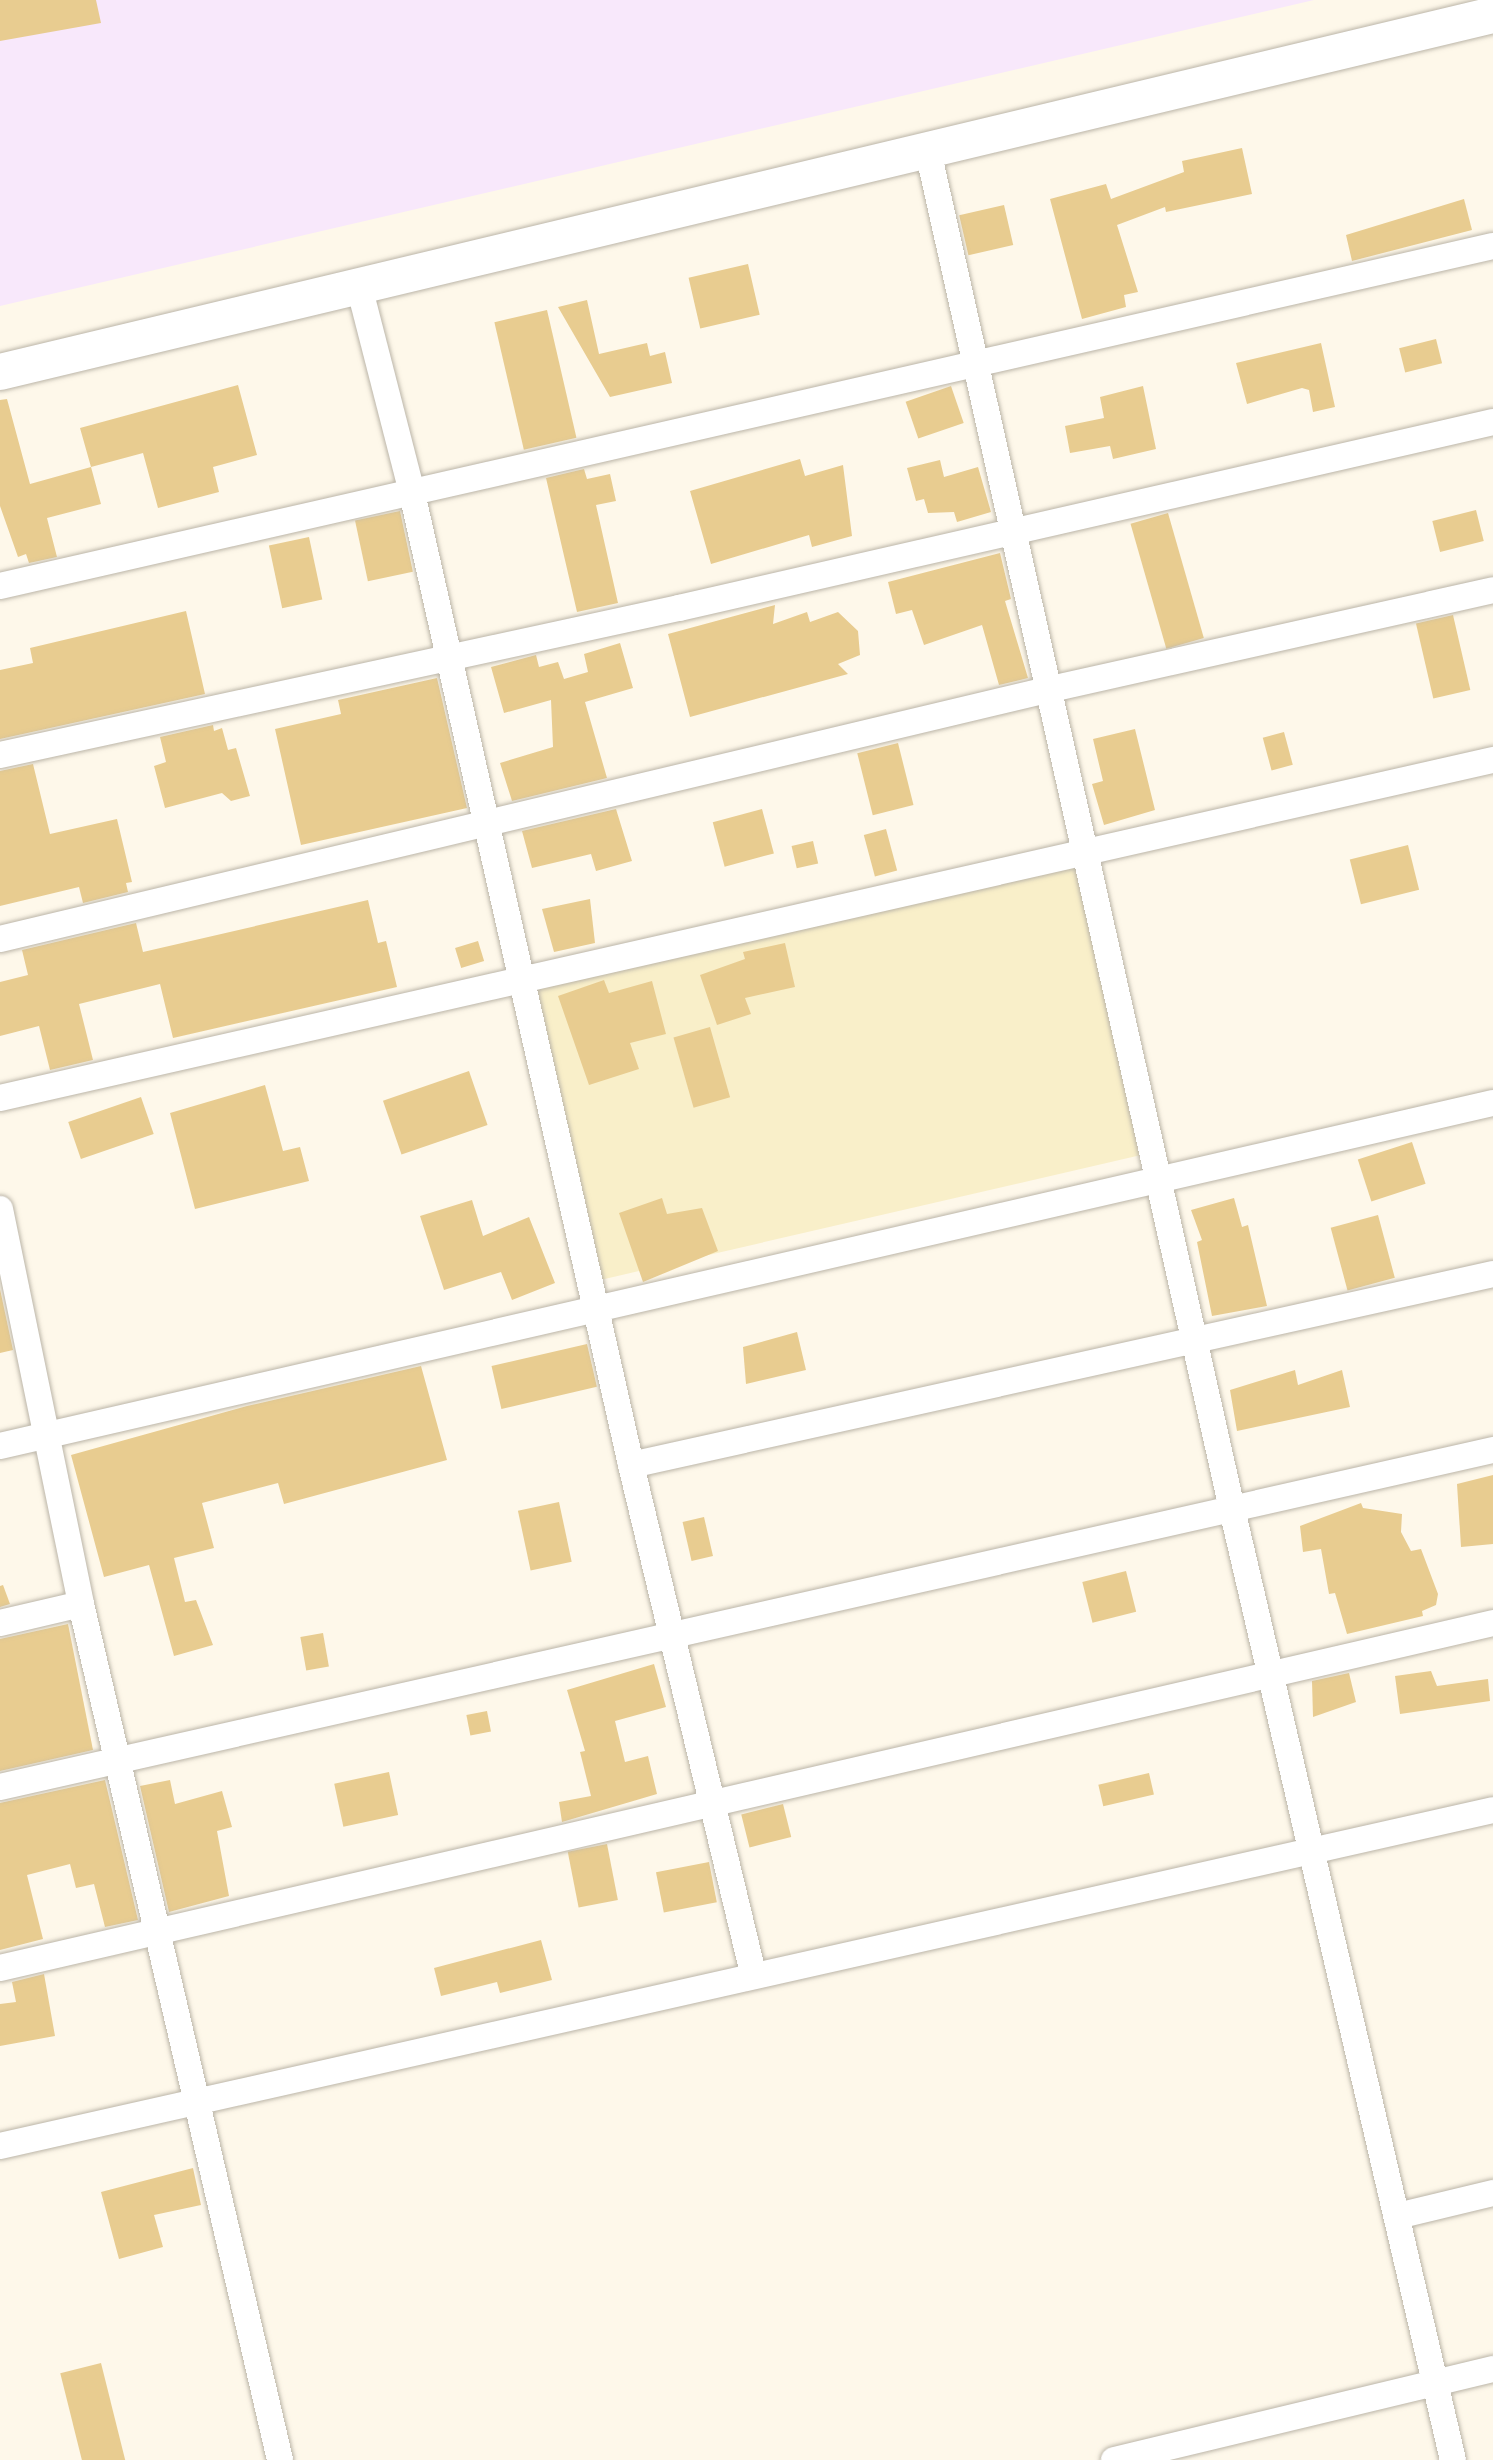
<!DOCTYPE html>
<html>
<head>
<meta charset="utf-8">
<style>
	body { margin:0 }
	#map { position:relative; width:1493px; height:2460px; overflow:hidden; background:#fef8ea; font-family:"Titillium Web",sans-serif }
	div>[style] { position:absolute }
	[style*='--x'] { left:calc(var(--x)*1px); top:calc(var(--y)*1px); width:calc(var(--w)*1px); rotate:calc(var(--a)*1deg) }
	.commercial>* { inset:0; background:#f8e8fb }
	.sand>* { inset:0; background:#f9efc9; transform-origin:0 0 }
	.building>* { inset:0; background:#e8cc90; transform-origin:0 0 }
	.roads { filter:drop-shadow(0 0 2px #bbb5a8) drop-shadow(0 0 2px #bbb5a8) }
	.street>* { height:26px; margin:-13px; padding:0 13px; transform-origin:13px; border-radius:13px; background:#fff }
	.secondary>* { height:36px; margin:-18px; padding:0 18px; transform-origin:18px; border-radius:18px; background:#fff }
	span { translate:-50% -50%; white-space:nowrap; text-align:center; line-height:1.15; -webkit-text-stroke:8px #fff; paint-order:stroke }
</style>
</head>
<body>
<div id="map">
	<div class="commercial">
		<div style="clip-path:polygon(0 0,1314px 0,0 306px)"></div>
	</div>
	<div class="sand">
		<div style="left:1077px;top:863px;width:299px;height:567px;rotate:77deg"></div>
	</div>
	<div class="building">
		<div style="clip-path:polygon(0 0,96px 0,101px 23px,0 41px)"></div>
		<div style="clip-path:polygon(1242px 148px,1252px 194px,1166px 212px,1165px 207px,1117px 225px,1138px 292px,1124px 295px,1126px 307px,1082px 319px,1050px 199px,1106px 184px,1111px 199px,1184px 172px,1182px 161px)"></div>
		<div style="clip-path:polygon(1464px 199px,1472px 230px,1352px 261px,1346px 235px)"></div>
		<div style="left:1004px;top:205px;width:41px;height:46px;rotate:77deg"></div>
		<div style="left:748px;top:264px;width:52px;height:61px;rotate:77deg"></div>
		<div style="clip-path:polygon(587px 300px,599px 354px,647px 343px,650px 356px,665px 352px,672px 383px,610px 397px,558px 307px)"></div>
		<div style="left:547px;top:310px;width:131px;height:54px;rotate:77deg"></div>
		<div style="left:1436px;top:339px;width:25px;height:38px;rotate:76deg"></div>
		<div style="clip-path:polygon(1321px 343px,1335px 407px,1313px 412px,1309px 390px,1302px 388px,1247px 404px,1236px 363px)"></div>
		<div style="clip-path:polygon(238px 385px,257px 455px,213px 467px,219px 492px,158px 508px,143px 453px,91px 467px,80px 428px)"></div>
		<div style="left:951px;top:386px;width:39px;height:48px;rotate:71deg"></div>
		<div style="clip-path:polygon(1143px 386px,1156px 449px,1113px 459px,1110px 446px,1070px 453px,1065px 426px,1104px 418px,1100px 397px)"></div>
		<div style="clip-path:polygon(7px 399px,30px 484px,91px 467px,101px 504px,47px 518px,57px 557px,29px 563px,26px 554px,18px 557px,0 506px,0 400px)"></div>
		<div style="clip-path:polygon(800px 459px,805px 476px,843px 465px,852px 536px,812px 547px,809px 535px,711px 564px,690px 491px)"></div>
		<div style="clip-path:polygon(940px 460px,944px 477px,978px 467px,991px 512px,957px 522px,954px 512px,928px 513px,924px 499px,916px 501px,907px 468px)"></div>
		<div style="clip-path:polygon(584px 469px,587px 479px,610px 474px,616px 501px,596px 505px,618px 603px,577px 612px,546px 478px)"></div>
		<div style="left:1476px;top:510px;width:32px;height:45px;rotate:76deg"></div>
		<div style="left:400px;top:511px;width:62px;height:46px;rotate:78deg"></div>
		<div style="left:1168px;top:513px;width:130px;height:39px;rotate:74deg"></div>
		<div style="left:309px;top:537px;width:64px;height:41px;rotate:78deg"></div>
		<div style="clip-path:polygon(1000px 553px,1011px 599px,1005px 601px,1028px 678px,999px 685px,982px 625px,924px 645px,912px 610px,896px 614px,888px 582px)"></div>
		<div style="clip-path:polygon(775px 605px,773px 624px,807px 612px,810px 622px,838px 612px,858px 631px,860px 655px,838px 664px,848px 674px,690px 717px,668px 634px)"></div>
		<div style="clip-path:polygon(186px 611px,205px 694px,0 739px,0 670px,33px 663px,30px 648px)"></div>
		<div style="left:1453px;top:615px;width:77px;height:38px;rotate:77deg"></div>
		<div style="clip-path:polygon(620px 643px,633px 688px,585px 702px,607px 778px,512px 801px,500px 763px,553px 747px,551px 700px,504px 713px,491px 667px,536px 655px,539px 667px,558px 662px,564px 679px,588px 672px,584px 654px)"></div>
		<div style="clip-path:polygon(437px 678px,467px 808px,301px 845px,275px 729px,341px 714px,338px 700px)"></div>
		<div style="clip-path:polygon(213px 725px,214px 731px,222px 728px,228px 750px,236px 748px,250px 796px,231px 801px,222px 793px,165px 808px,154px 766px,166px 762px,160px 737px)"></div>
		<div style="clip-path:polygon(1135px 729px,1155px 810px,1104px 825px,1092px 784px,1103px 781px,1093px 739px)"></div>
		<div style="left:1284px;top:732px;width:34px;height:22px;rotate:75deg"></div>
		<div style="left:898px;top:743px;width:64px;height:42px;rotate:76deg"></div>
		<div style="clip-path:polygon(33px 764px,50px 834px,117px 819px,132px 882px,126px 883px,128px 892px,83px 903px,79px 887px,0 906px,0 771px)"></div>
		<div style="clip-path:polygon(616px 809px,632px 861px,596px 871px,591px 854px,532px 868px,522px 831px)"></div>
		<div style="left:762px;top:809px;width:46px;height:51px;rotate:75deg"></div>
		<div style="left:886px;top:829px;width:43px;height:23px;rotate:75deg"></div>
		<div style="left:813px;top:841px;width:23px;height:22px;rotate:77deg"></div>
		<div style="left:1408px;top:845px;width:46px;height:60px;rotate:76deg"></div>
		<div style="clip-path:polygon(590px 899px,595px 943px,554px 952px,542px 909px)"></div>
		<div style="clip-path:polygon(368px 900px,378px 943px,386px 941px,397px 987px,173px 1038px,160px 984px,79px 1004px,93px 1060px,50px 1070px,39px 1026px,0 1036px,0 982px,28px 975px,22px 950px,136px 923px,143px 952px)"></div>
		<div style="left:478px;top:941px;width:21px;height:24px;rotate:73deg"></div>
		<div style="clip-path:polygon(785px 943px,795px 987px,745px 998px,751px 1014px,717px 1025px,700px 975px,745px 959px,743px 952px)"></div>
		<div style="clip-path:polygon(604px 980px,609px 993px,652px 981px,666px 1034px,630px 1043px,639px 1069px,589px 1085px,558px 996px)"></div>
		<div style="left:710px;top:1027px;width:73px;height:38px;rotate:74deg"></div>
		<div style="left:469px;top:1071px;width:57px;height:91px;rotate:71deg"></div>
		<div style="clip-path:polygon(265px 1085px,283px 1151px,300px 1147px,309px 1181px,195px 1209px,170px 1113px)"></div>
		<div style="left:141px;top:1097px;width:39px;height:77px;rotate:71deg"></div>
		<div style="left:1412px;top:1142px;width:44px;height:57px;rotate:72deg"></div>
		<div style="clip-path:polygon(662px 1198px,667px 1214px,702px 1208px,718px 1251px,643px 1282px,619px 1213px)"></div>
		<div style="clip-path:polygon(1234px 1198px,1242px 1227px,1248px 1225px,1267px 1306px,1212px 1316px,1197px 1242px,1202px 1240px,1191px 1210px)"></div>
		<div style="clip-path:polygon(472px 1200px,483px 1236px,529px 1217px,555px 1283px,512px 1300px,501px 1272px,444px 1290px,420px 1216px)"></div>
		<div style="left:1378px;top:1215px;width:65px;height:49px;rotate:75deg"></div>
		<div style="clip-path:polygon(0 1289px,13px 1350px,0 1353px)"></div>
		<div style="clip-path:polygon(797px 1332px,806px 1370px,746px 1384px,743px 1347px)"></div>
		<div style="left:587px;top:1344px;width:44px;height:98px;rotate:77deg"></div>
		<div style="clip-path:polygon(421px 1366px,447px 1460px,284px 1504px,278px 1483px,202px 1503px,214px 1548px,174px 1558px,185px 1602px,196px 1600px,213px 1645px,174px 1656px,149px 1565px,104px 1577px,71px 1455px,247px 1406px)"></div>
		<div style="clip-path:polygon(1295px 1370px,1298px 1385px,1342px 1370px,1350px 1407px,1237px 1431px,1230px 1390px)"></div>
		<div style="clip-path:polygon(1493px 1475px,1493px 1544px,1461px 1547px,1457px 1484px)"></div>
		<div style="left:559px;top:1502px;width:61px;height:42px;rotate:78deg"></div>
		<div style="clip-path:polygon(1361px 1503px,1363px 1508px,1402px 1514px,1401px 1532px,1411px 1551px,1421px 1549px,1438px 1594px,1436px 1605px,1422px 1611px,1423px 1616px,1347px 1634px,1335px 1593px,1329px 1594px,1321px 1549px,1303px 1552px,1300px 1526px)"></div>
		<div style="left:704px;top:1517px;width:40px;height:22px;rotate:77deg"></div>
		<div style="left:1126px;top:1571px;width:42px;height:45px;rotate:76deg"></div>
		<div style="clip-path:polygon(3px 1585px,10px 1604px,0 1607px,0 1586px)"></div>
		<div style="clip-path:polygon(68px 1624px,93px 1750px,0 1771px,0 1639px)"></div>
		<div style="left:323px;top:1633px;width:34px;height:23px;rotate:80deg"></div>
		<div style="clip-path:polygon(654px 1664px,666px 1707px,615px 1721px,625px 1762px,648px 1756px,657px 1794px,562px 1822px,559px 1802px,591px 1796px,580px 1752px,585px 1751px,567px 1690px)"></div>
		<div style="clip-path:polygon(1431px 1671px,1437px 1686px,1488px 1679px,1490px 1701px,1400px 1714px,1395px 1676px)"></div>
		<div style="clip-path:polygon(1349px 1673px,1356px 1702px,1313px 1717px,1312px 1681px)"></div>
		<div style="left:487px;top:1711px;width:21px;height:21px;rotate:79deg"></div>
		<div style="left:389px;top:1772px;width:44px;height:56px;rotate:78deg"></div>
		<div style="left:1149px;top:1773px;width:22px;height:52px;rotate:77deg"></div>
		<div style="clip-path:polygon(105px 1780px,138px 1920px,105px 1927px,94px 1884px,76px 1888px,70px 1864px,27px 1875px,43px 1939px,0 1950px,0 1803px)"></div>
		<div style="clip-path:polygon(170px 1780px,175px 1804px,222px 1791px,232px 1827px,217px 1831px,229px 1896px,169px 1912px,140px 1786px)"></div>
		<div style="left:783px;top:1804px;width:34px;height:43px;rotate:76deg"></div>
		<div style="left:607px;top:1844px;width:57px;height:40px;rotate:79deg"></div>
		<div style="left:709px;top:1862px;width:41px;height:54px;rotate:79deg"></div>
		<div style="clip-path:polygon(541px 1940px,552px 1980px,500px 1993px,497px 1982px,441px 1996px,434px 1968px)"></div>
		<div style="clip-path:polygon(44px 1974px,55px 2036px,0 2046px,0 2004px,16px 2002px,12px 1982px)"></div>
		<div style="clip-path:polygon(193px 2168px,201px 2205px,154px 2215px,163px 2247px,119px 2259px,101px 2192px)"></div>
		<div style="left:101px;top:2363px;width:100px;height:42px;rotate:76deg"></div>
	</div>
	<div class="roads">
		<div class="street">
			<div style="--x:928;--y:151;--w:1392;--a:77.38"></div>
			<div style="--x:1232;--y:1509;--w:976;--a:76.92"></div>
			<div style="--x:359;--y:286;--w:214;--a:75.6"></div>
			<div style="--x:412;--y:493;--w:996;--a:77.3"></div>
			<div style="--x:631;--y:1465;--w:522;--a:76.5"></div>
			<div style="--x:0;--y:586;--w:1531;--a:-12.83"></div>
			<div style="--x:0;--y:755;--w:695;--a:-12.22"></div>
			<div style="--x:679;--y:608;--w:835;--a:-12.87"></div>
			<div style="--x:0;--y:939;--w:1080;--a:-13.38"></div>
			<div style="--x:1051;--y:689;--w:453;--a:-12.6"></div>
			<div style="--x:0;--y:1098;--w:1531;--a:-12.76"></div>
			<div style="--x:0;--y:1209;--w:403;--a:78.4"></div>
			<div style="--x:81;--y:1604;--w:879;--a:76.91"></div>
			<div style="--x:0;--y:1446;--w:1532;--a:-12.94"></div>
			<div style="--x:631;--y:1465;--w:883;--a:-12.49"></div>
			<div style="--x:0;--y:1623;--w:83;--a:-13.2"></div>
			<div style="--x:0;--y:1787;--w:1531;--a:-12.72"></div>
			<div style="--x:0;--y:1968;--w:1532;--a:-13.01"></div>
			<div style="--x:0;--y:2146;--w:1530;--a:-12.68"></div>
			<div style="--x:1397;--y:2216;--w:99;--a:-13.5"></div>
			<div style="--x:1114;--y:2460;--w:390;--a:-13.5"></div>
		</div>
		<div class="secondary">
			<div style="--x:0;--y:372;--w:1535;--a:-13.45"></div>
		</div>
	</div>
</div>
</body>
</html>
